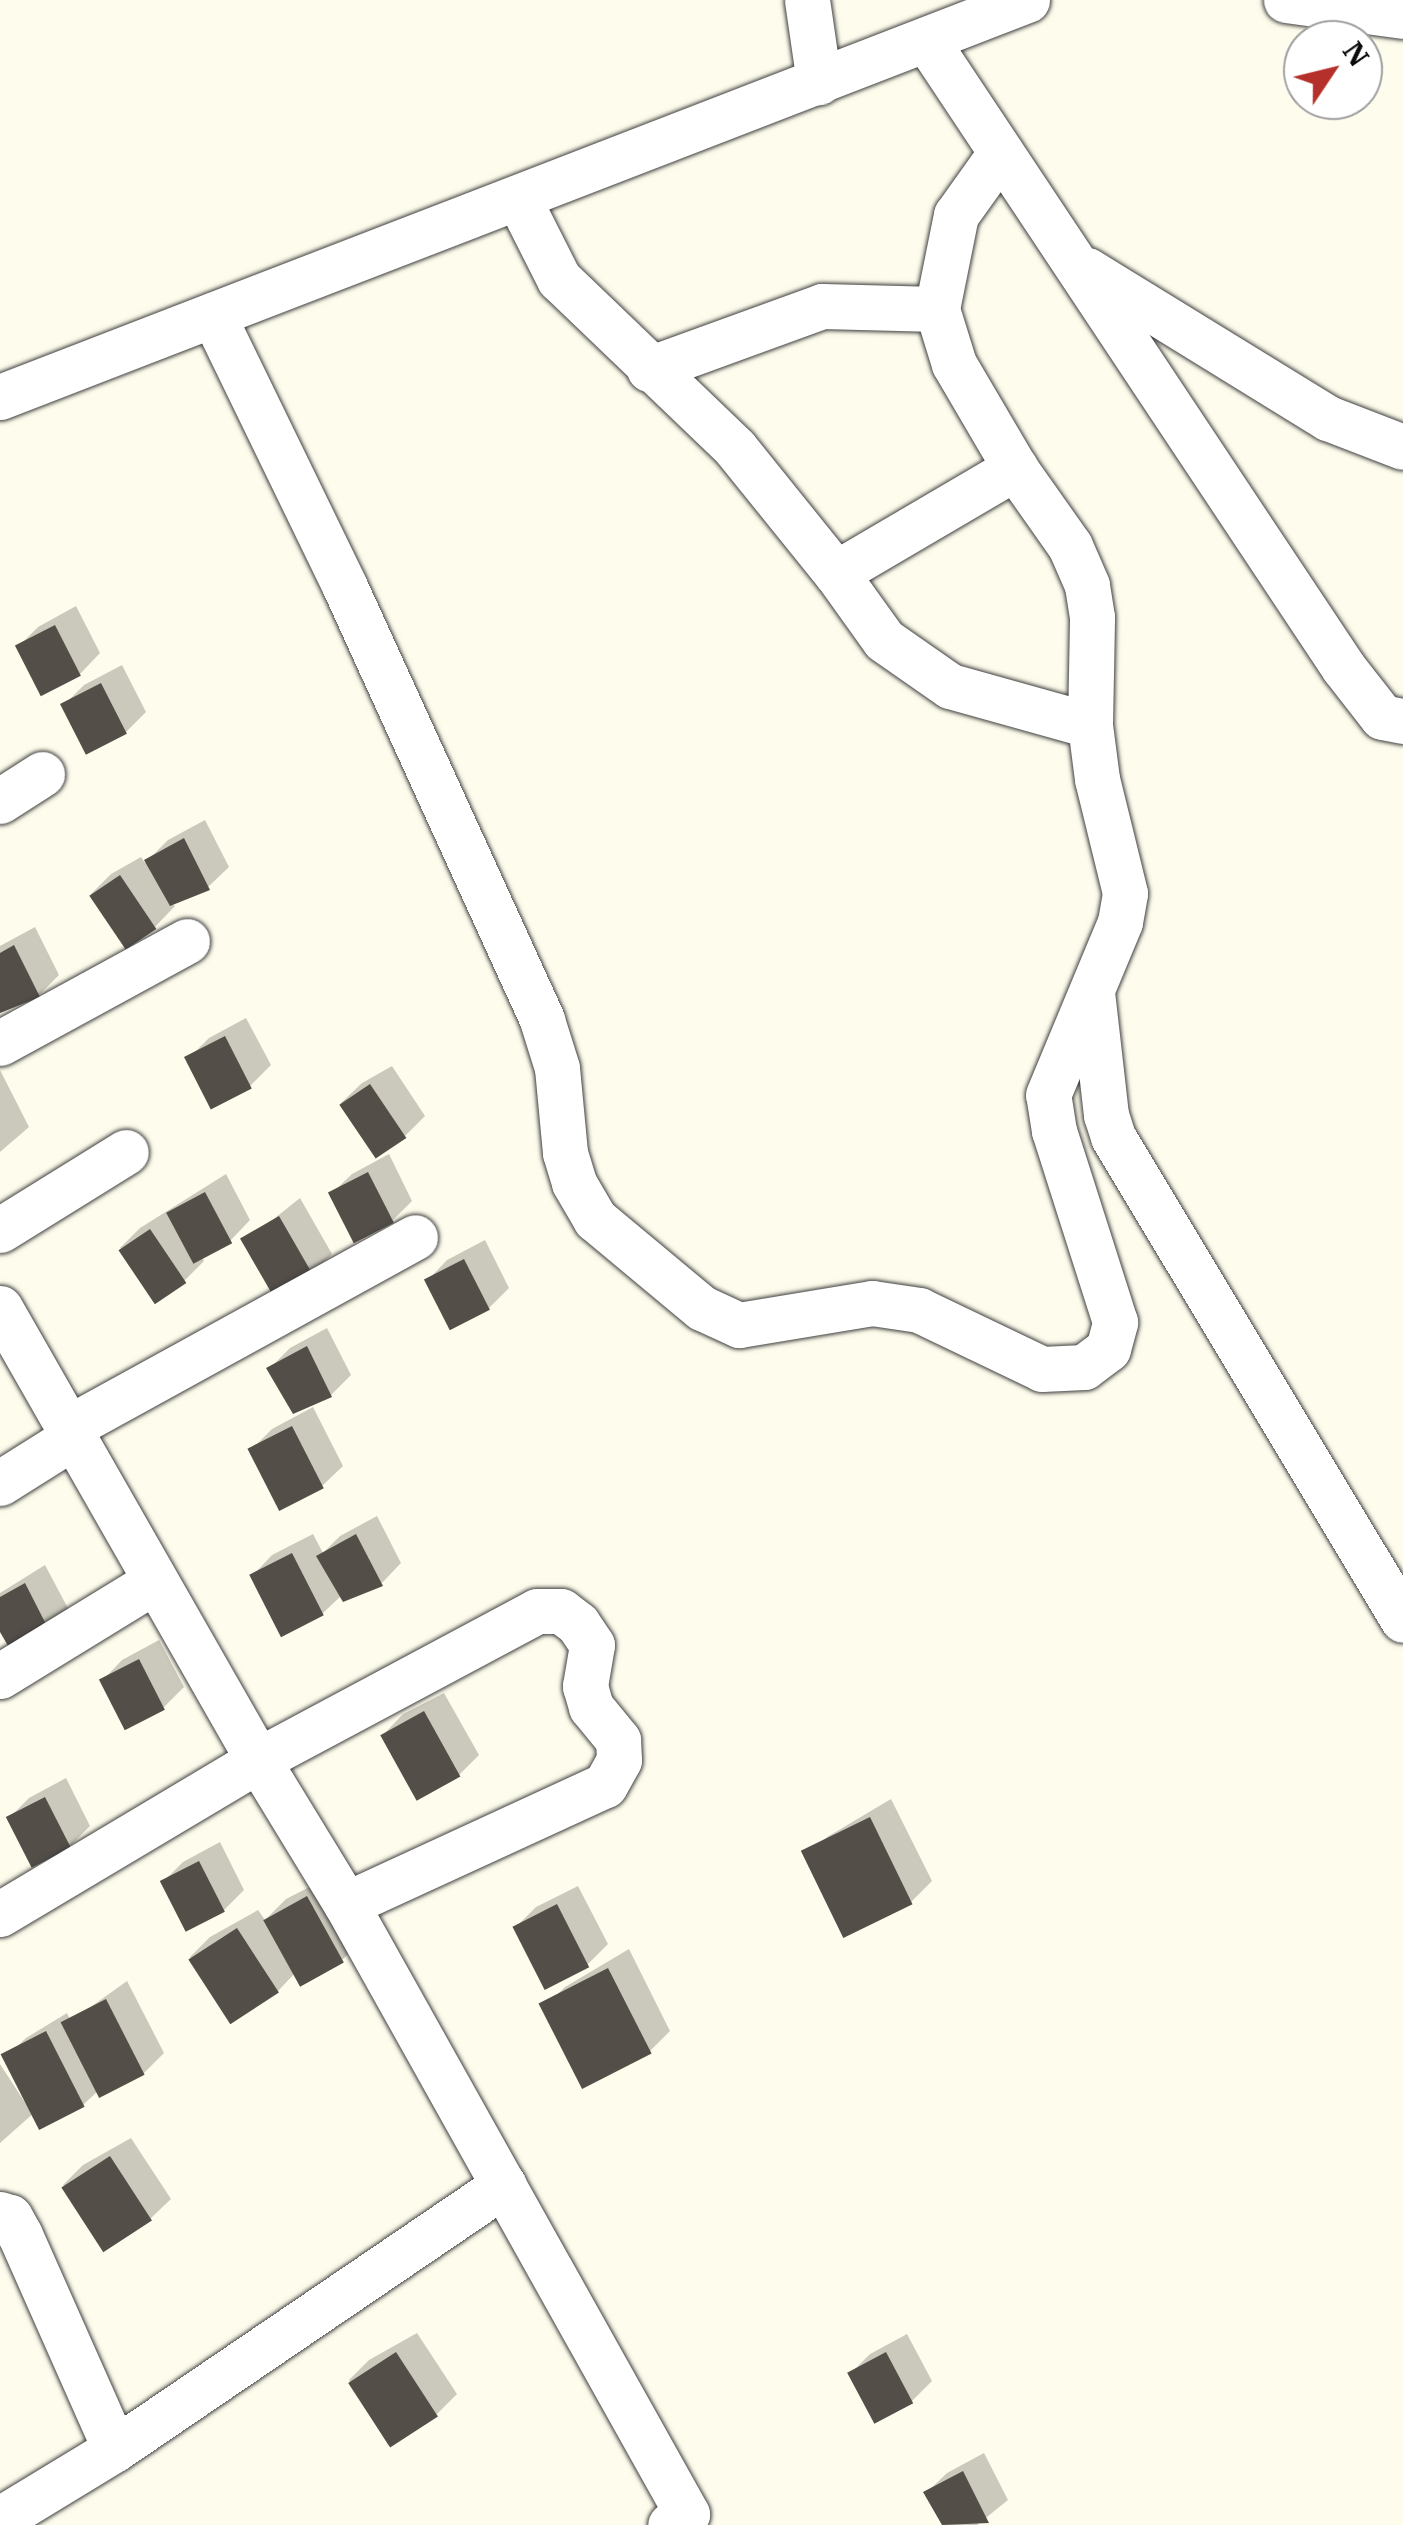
<!DOCTYPE html>
<html>
<head>
<meta charset="utf-8">
<style>
	body { margin:0 }
	#map { position:relative; width:1403px; height:2525px; overflow:hidden; background:#fefcec; font-family:"IBM Plex Serif",serif }
	div>[style] { position:absolute }
	[style*='--x'] { left:calc(var(--x)*1px); top:calc(var(--y)*1px); width:calc(var(--w)*1px); rotate:calc(var(--a)*1deg) }
	.shadow>* { inset:0; background:#0003 }
	.building>* { inset:0; background:#544e49; transform-origin:0 0 }
	.roads { filter:drop-shadow(0 0 2px #3f3f3f) drop-shadow(0 0 2px #3f3f3f) }
	.minor>* { height:45px; margin:-22.5px; padding:0 22.5px; transform-origin:22.5px; border-radius:22.5px; background:#fff }
	span { translate:-50% -50%; white-space:nowrap; text-align:center; line-height:1.15; -webkit-text-stroke:10px #fff; paint-order:stroke }
	.north { position:absolute; left:1283px; top:20px; width:100px; height:100px; box-sizing:border-box; background:#fff; border:2px solid #9e9e9e; border-radius:50%; rotate:55deg; font-size:28px; font-weight:700; line-height:40px; text-align:center; color:#0c0c0c }
	.north::after { content:''; display:block; margin:auto; width:35px; height:45px; background:#b5302b; clip-path:polygon(50% 0,100% 100%,50% 72%,0 100%) }
</style>
</head>
<body>
<div id="map">
	<div class="shadow">
		<div style="clip-path:polygon(76px 606px,100px 653px,80px 674px,18px 647px,38px 627px)"></div>
		<div style="clip-path:polygon(122px 665px,146px 712px,126px 732px,64px 705px,84px 685px)"></div>
		<div style="clip-path:polygon(205px 820px,229px 867px,208px 887px,172px 903px,175px 906px,155px 927px,126px 945px,91px 894px,111px 874px,141px 857px,145px 863px,168px 840px)"></div>
		<div style="clip-path:polygon(35px 927px,59px 975px,39px 995px,0 1007px,0 946px)"></div>
		<div style="clip-path:polygon(246px 1018px,271px 1065px,250px 1086px,189px 1058px,209px 1038px)"></div>
		<div style="clip-path:polygon(392px 1066px,425px 1116px,405px 1136px,376px 1154px,341px 1103px,362px 1083px)"></div>
		<div style="clip-path:polygon(0 1070px,29px 1127px,0 1152px)"></div>
		<div style="clip-path:polygon(389px 1154px,412px 1201px,392px 1221px,331px 1194px,352px 1174px)"></div>
		<div style="clip-path:polygon(226px 1174px,250px 1220px,230px 1241px,200px 1253px,204px 1261px,184px 1281px,120px 1248px,140px 1228px)"></div>
		<div style="clip-path:polygon(300px 1198px,332px 1254px,312px 1274px,245px 1242px)"></div>
		<div style="clip-path:polygon(485px 1240px,509px 1288px,489px 1308px,427px 1281px,447px 1260px)"></div>
		<div style="clip-path:polygon(327px 1328px,351px 1375px,331px 1395px,270px 1368px,290px 1348px)"></div>
		<div style="clip-path:polygon(313px 1407px,343px 1466px,322px 1486px,251px 1450px,272px 1429px)"></div>
		<div style="clip-path:polygon(377px 1516px,401px 1563px,381px 1584px,342px 1595px,323px 1613px,252px 1576px,272px 1555px,313px 1534px,323px 1553px,340px 1536px)"></div>
		<div style="clip-path:polygon(45px 1565px,70px 1612px,49px 1632px,0 1627px,0 1593px)"></div>
		<div style="clip-path:polygon(159px 1640px,184px 1687px,164px 1707px,102px 1681px,122px 1660px)"></div>
		<div style="clip-path:polygon(444px 1693px,479px 1755px,459px 1775px,383px 1735px,403px 1714px)"></div>
		<div style="clip-path:polygon(66px 1778px,90px 1826px,70px 1846px,9px 1818px,29px 1798px)"></div>
		<div style="clip-path:polygon(891px 1799px,932px 1881px,911px 1902px,807px 1857px,827px 1837px)"></div>
		<div style="clip-path:polygon(220px 1842px,244px 1890px,224px 1910px,163px 1882px,183px 1862px)"></div>
		<div style="clip-path:polygon(327px 1878px,362px 1940px,342px 1960px,295px 1973px,278px 1991px,229px 2021px,190px 1957px,210px 1937px,258px 1910px,265px 1920px,286px 1899px)"></div>
		<div style="clip-path:polygon(578px 1886px,608px 1944px,587px 1965px,516px 1927px,536px 1907px)"></div>
		<div style="clip-path:polygon(629px 1949px,670px 2031px,649px 2052px,544px 2007px,565px 1987px)"></div>
		<div style="clip-path:polygon(127px 1981px,164px 2053px,144px 2073px,100px 2089px,83px 2105px,35px 2112px,0 2143px,0 2064px,26px 2104px,29px 2102px,5px 2058px,26px 2038px,67px 2013px,71px 2021px)"></div>
		<div style="clip-path:polygon(131px 2138px,171px 2199px,150px 2219px,63px 2185px,83px 2165px)"></div>
		<div style="clip-path:polygon(417px 2333px,457px 2394px,437px 2414px,388px 2445px,349px 2380px,369px 2360px)"></div>
		<div style="clip-path:polygon(907px 2334px,932px 2381px,912px 2401px,850px 2374px,870px 2354px)"></div>
		<div style="clip-path:polygon(984px 2453px,1008px 2500px,977px 2525px,944px 2525px,926px 2493px,947px 2473px)"></div>
	</div>
	<div class="building">
		<div style="left:55px;top:625px;width:57px;height:45px;rotate:63deg"></div>
		<div style="left:101px;top:683px;width:57px;height:46px;rotate:63deg"></div>
		<div style="clip-path:polygon(184px 838px,210px 890px,170px 906px,144px 860px)"></div>
		<div style="left:120px;top:875px;width:65px;height:37px;rotate:56deg"></div>
		<div style="clip-path:polygon(14px 945px,40px 997px,0 1013px,0 953px)"></div>
		<div style="left:225px;top:1036px;width:59px;height:46px;rotate:63deg"></div>
		<div style="left:370px;top:1084px;width:65px;height:37px;rotate:56deg"></div>
		<div style="left:368px;top:1172px;width:57px;height:45px;rotate:63deg"></div>
		<div style="left:205px;top:1192px;width:58px;height:44px;rotate:62deg"></div>
		<div style="left:279px;top:1216px;width:69px;height:45px;rotate:60deg"></div>
		<div style="left:150px;top:1229px;width:65px;height:38px;rotate:56deg"></div>
		<div style="left:464px;top:1259px;width:57px;height:45px;rotate:63deg"></div>
		<div style="clip-path:polygon(307px 1346px,332px 1397px,293px 1414px,266px 1368px)"></div>
		<div style="left:292px;top:1426px;width:70px;height:50px;rotate:63deg"></div>
		<div style="clip-path:polygon(356px 1534px,383px 1586px,343px 1602px,316px 1556px)"></div>
		<div style="left:292px;top:1553px;width:70px;height:48px;rotate:63deg"></div>
		<div style="clip-path:polygon(25px 1583px,51px 1634px,11px 1651px,0 1632px,0 1597px)"></div>
		<div style="left:139px;top:1659px;width:57px;height:45px;rotate:63deg"></div>
		<div style="left:424px;top:1711px;width:75px;height:50px;rotate:61deg"></div>
		<div style="left:45px;top:1797px;width:57px;height:44px;rotate:63deg"></div>
		<div style="left:870px;top:1817px;width:97px;height:77px;rotate:64deg"></div>
		<div style="left:199px;top:1861px;width:57px;height:44px;rotate:63deg"></div>
		<div style="left:307px;top:1896px;width:76px;height:50px;rotate:61deg"></div>
		<div style="left:557px;top:1904px;width:71px;height:50px;rotate:63deg"></div>
		<div style="left:237px;top:1928px;width:77px;height:58px;rotate:57deg"></div>
		<div style="left:608px;top:1968px;width:96px;height:78px;rotate:63deg"></div>
		<div style="left:106px;top:1999px;width:85px;height:51px;rotate:63deg"></div>
		<div style="left:46px;top:2031px;width:85px;height:51px;rotate:63deg"></div>
		<div style="left:110px;top:2156px;width:77px;height:58px;rotate:57deg"></div>
		<div style="left:396px;top:2352px;width:77px;height:57px;rotate:57deg"></div>
		<div style="left:886px;top:2352px;width:58px;height:44px;rotate:62deg"></div>
		<div style="clip-path:polygon(963px 2471px,989px 2523px,942px 2525px,923px 2492px)"></div>
	</div>
	<div class="roads">
		<div class="minor">
			<div style="--x:807;--y:0;--w:83;--a:81.7"></div>
			<div style="--x:1286;--y:0;--w:118;--a:7.8"></div>
			<div style="--x:927;--y:41;--w:752;--a:56.39"></div>
			<div style="--x:1343;--y:667;--w:63;--a:52"></div>
			<div style="--x:1382;--y:717;--w:21;--a:11"></div>
			<div style="--x:518;--y:198;--w:91;--a:63.2"></div>
			<div style="--x:559;--y:279;--w:244;--a:43.8"></div>
			<div style="--x:735;--y:448;--w:161;--a:51.1"></div>
			<div style="--x:836;--y:573;--w:82;--a:54.4"></div>
			<div style="--x:884;--y:640;--w:80;--a:34.9"></div>
			<div style="--x:950;--y:686;--w:145;--a:15.6"></div>
			<div style="--x:1087;--y:270;--w:283;--a:31.6"></div>
			<div style="--x:1328;--y:418;--w:80;--a:21.1"></div>
			<div style="--x:213;--y:315;--w:302;--a:64.1"></div>
			<div style="--x:345;--y:587;--w:476;--a:65.5"></div>
			<div style="--x:542;--y:1020;--w:50;--a:72.6"></div>
			<div style="--x:557;--y:1068;--w:85;--a:84.6"></div>
			<div style="--x:565;--y:1153;--w:31;--a:73"></div>
			<div style="--x:574;--y:1183;--w:42;--a:59.7"></div>
			<div style="--x:595;--y:1219;--w:139;--a:39.8"></div>
			<div style="--x:702;--y:1308;--w:41;--a:24.7"></div>
			<div style="--x:739;--y:1325;--w:135;--a:-9.4"></div>
			<div style="--x:872;--y:1303;--w:48;--a:8.5"></div>
			<div style="--x:919;--y:1310;--w:136;--a:25.6"></div>
			<div style="--x:1042;--y:1369;--w:42;--a:-2.7"></div>
			<div style="--x:1084;--y:1367;--w:30;--a:-37"></div>
			<div style="--x:1108;--y:1349;--w:28;--a:-75"></div>
			<div style="--x:1115;--y:1322;--w:201;--a:-107.7"></div>
			<div style="--x:1054;--y:1131;--w:36;--a:-99"></div>
			<div style="--x:1048;--y:1095;--w:187;--a:-67.4"></div>
			<div style="--x:1120;--y:922;--w:29;--a:-80"></div>
			<div style="--x:1125;--y:893;--w:117;--a:-103.8"></div>
			<div style="--x:1097;--y:779;--w:54;--a:-97.4"></div>
			<div style="--x:1090;--y:725;--w:108;--a:-88.9"></div>
			<div style="--x:1092;--y:617;--w:32;--a:-99"></div>
			<div style="--x:1087;--y:585;--w:43;--a:-113.6"></div>
			<div style="--x:1070;--y:546;--w:95;--a:-125.2"></div>
			<div style="--x:1015;--y:468;--w:121;--a:-120.4"></div>
			<div style="--x:954;--y:364;--w:58;--a:-107.2"></div>
			<div style="--x:937;--y:309;--w:96;--a:-78.6"></div>
			<div style="--x:956;--y:215;--w:77;--a:-54.5"></div>
			<div style="--x:649;--y:369;--w:184;--a:-20"></div>
			<div style="--x:822;--y:306;--w:115;--a:1.5"></div>
			<div style="--x:0;--y:397;--w:1101;--a:-21.13"></div>
			<div style="--x:836;--y:573;--w:208;--a:-30.4"></div>
			<div style="--x:0;--y:801;--w:50;--a:-32.7"></div>
			<div style="--x:1092;--y:992;--w:124;--a:83.5"></div>
			<div style="--x:1106;--y:1115;--w:23;--a:72"></div>
			<div style="--x:1113;--y:1137;--w:563;--a:59.02"></div>
			<div style="--x:0;--y:1043;--w:213;--a:-28.6"></div>
			<div style="--x:0;--y:1230;--w:148;--a:-31.8"></div>
			<div style="--x:0;--y:1308;--w:520;--a:60.28"></div>
			<div style="--x:258;--y:1760;--w:169;--a:58.6"></div>
			<div style="--x:346;--y:1904;--w:699;--a:60.79"></div>
			<div style="--x:687;--y:2514;--w:20;--a:147"></div>
			<div style="--x:68;--y:1428;--w:396;--a:-28.8"></div>
			<div style="--x:0;--y:1483;--w:86;--a:-32.2"></div>
			<div style="--x:0;--y:1676;--w:182;--a:-31.5"></div>
			<div style="--x:0;--y:1914;--w:300;--a:-30.8"></div>
			<div style="--x:258;--y:1760;--w:316;--a:-28.1"></div>
			<div style="--x:537;--y:1611;--w:24;--a:0"></div>
			<div style="--x:561;--y:1611;--w:21;--a:37"></div>
			<div style="--x:578;--y:1624;--w:25;--a:56"></div>
			<div style="--x:592;--y:1645;--w:42;--a:99.7"></div>
			<div style="--x:585;--y:1686;--w:22;--a:74"></div>
			<div style="--x:591;--y:1707;--w:43;--a:50.7"></div>
			<div style="--x:618;--y:1740;--w:20;--a:87"></div>
			<div style="--x:619;--y:1760;--w:29;--a:119"></div>
			<div style="--x:605;--y:1785;--w:285;--a:155.3"></div>
			<div style="--x:0;--y:2214;--w:10;--a:17"></div>
			<div style="--x:10;--y:2217;--w:21;--a:61"></div>
			<div style="--x:20;--y:2235;--w:234;--a:66.1"></div>
			<div style="--x:0;--y:2519;--w:135;--a:-31.3"></div>
			<div style="--x:115;--y:2449;--w:470;--a:-34.2"></div>
		</div>
	</div>
	<div class="north">N</div>
</div>
</body>
</html>
